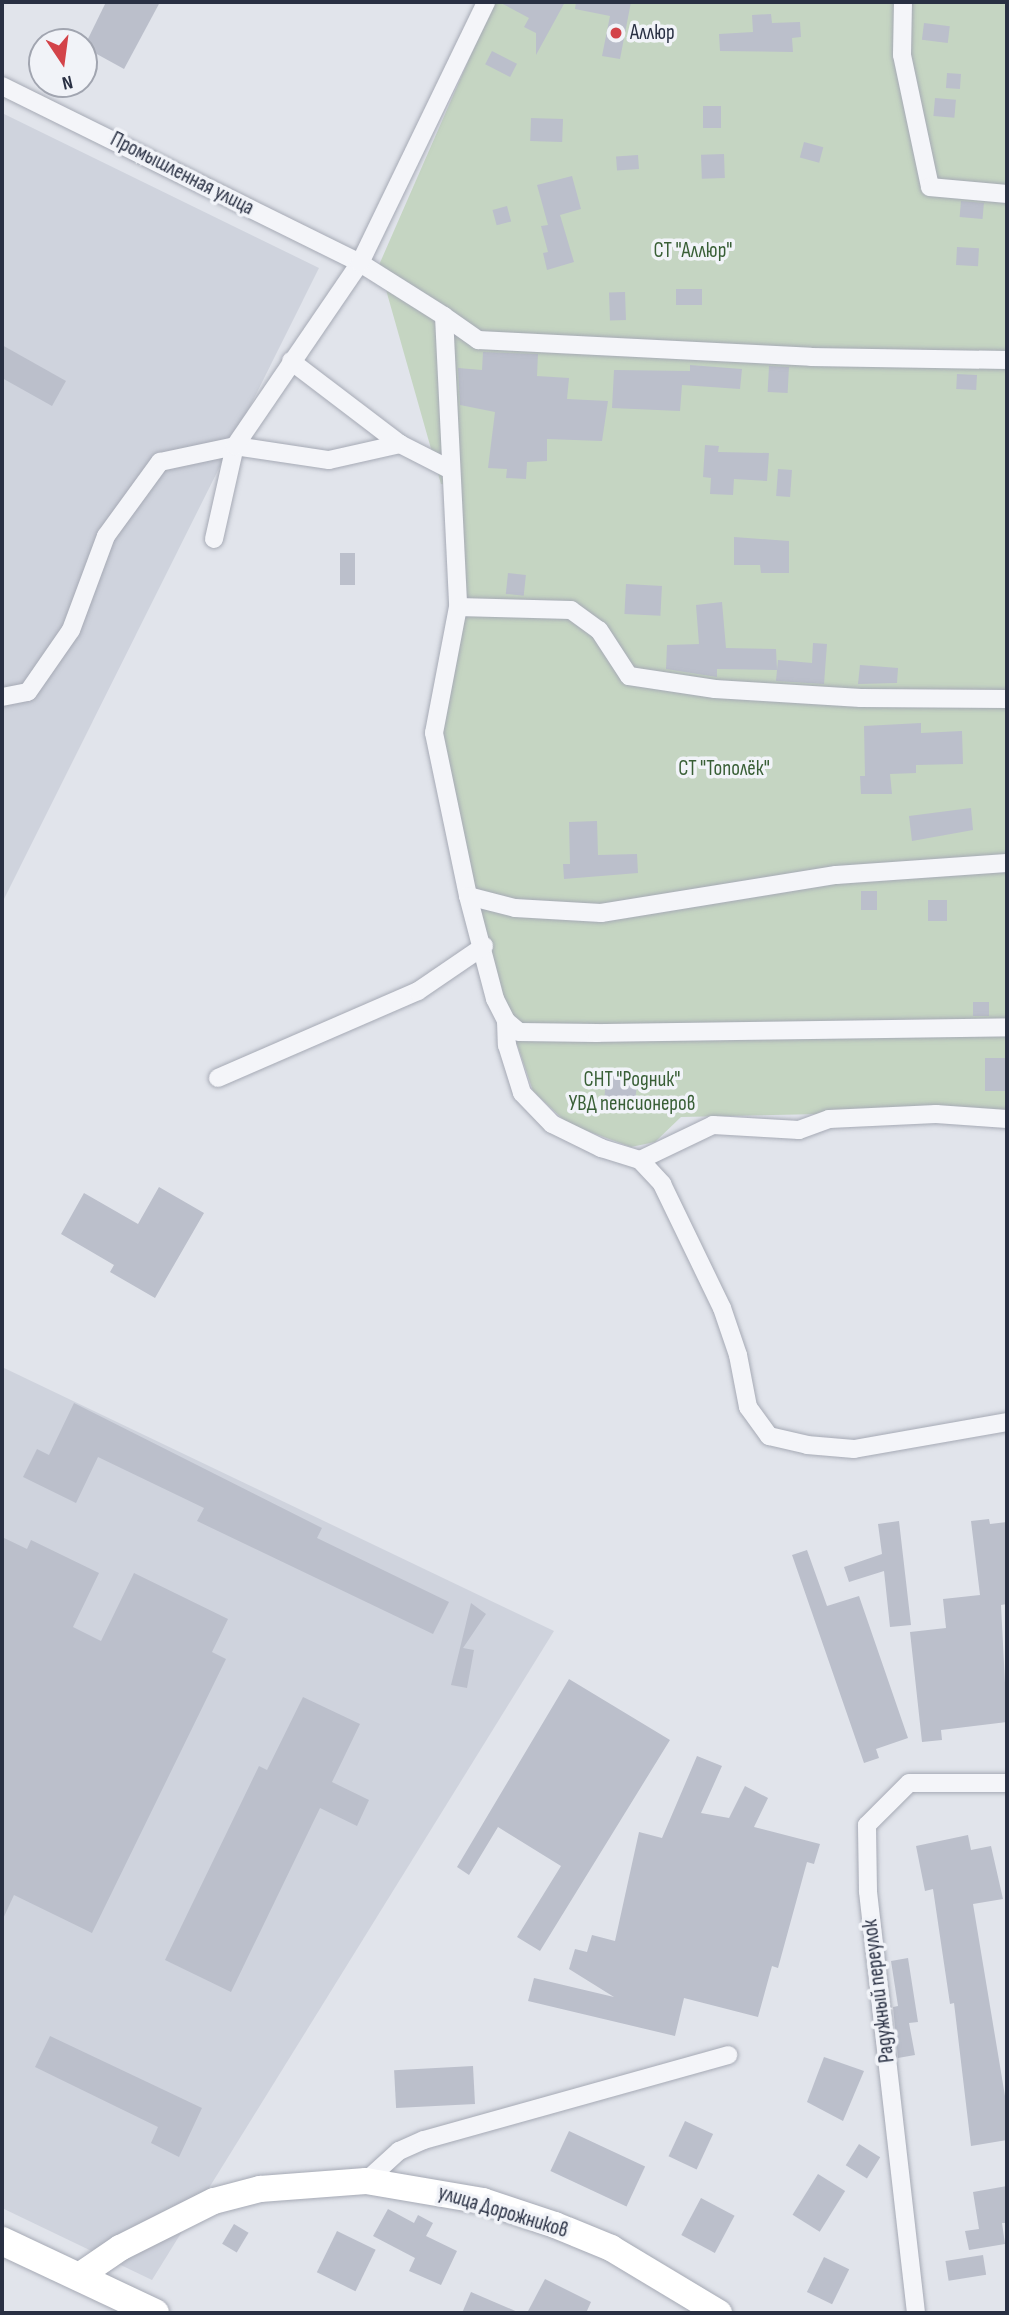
<!DOCTYPE html>
<html>
<head>
<meta charset="utf-8">
<style>
	body { margin:0 }
	#map { position:relative; width:1009px; height:2315px; overflow:hidden; background:#e1e4eb; font-family:"Sofia Sans Condensed",sans-serif }
	div>[style] { position:absolute }
	[style*='--x'] { left:calc(var(--x)*1px); top:calc(var(--y)*1px); width:calc(var(--w)*1px); rotate:calc(var(--a)*1deg) }
	.built>* { inset:0; background:#cfd3dd }
	.green>* { inset:0; background:#c5d5c2 }
	.building>* { inset:0; background:#bbbfcb; transform-origin:0 0 }
	.roads { filter:drop-shadow(0 0 2px #a6aab5) drop-shadow(0 0 2px #a6aab5) }
	.street>* { height:18px; margin:-9px; padding:0 9px; transform-origin:9px; border-radius:9px; background:#f4f5f9 }
	.secondary>* { height:26px; margin:-13px; padding:0 13px; transform-origin:13px; border-radius:13px; background:#fff }
	.primary>* { height:28px; margin:-14px; padding:0 14px; transform-origin:14px; border-radius:14px; background:#fff }
	.dots>* { width:19px; height:19px; translate:-50% -50%; box-sizing:border-box; border:4px solid #f1f3f8; border-radius:50% }
	span { translate:-50% -50%; white-space:nowrap; text-align:center; line-height:1.15; -webkit-text-stroke:7px #f1f3f8; paint-order:stroke }
	.poi-label { font-size:21px; color:#293043 }
	.left { translate:0 -50%; text-align:left }
	.street-label { font-size:21px; color:#293043 }
	.park-label { font-size:21px; color:#395f36 }
	.frame { position:absolute; inset:0; border:4px solid #293043; pointer-events:none }
	.north { position:absolute; left:28px; top:28px; width:70px; height:70px; box-sizing:border-box; background:#f1f3f8; border:2px solid #a1a5b0; border-radius:50%; rotate:167deg; font-size:19px; font-weight:700; line-height:28px; text-align:center; color:#293043 }
	.north::after { content:''; display:block; margin:auto; width:24px; height:32px; background:#d34349; clip-path:polygon(50% 0,100% 100%,50% 72%,0 100%) }
</style>
</head>
<body>
<div id="map">
	<div class="built">
		<div style="clip-path:polygon(2px 113px,319px 268px,2px 903px)"></div>
		<div style="clip-path:polygon(2px 1367px,554px 1631px,152px 2280px,2px 2208px)"></div>
	</div>
	<div class="green">
		<div style="clip-path:polygon(494px 2px,1007px 2px,1007px 1110px,681px 1117px,655px 1142px,631px 1147px,568px 1124px,533px 1091px,498px 988px,443px 752px,439px 713px,448px 678px,459px 486px,441px 484px,379px 265px)"></div>
	</div>
	<div class="building">
		<div style="clip-path:polygon(106px 2px,160px 2px,124px 69px,84px 47px)"></div>
		<div style="clip-path:polygon(499px 2px,565px 2px,536px 55px,536px 33px,524px 27px,529px 18px)"></div>
		<div style="clip-path:polygon(576px 2px,631px 2px,620px 59px,602px 56px,610px 16px,575px 9px)"></div>
		<div style="clip-path:polygon(771px 14px,772px 23px,800px 22px,801px 37px,792px 38px,793px 52px,720px 51px,719px 34px,753px 32px,752px 15px)"></div>
		<div style="left:924px;top:23px;width:26px;height:17px;rotate:7deg"></div>
		<div style="left:492px;top:51px;width:28px;height:15px;rotate:27deg"></div>
		<div style="left:947px;top:73px;width:14px;height:15px;rotate:4deg"></div>
		<div style="left:935px;top:98px;width:21px;height:18px;rotate:5deg"></div>
		<div style="left:703px;top:106px;width:18px;height:22px"></div>
		<div style="left:531px;top:118px;width:32px;height:23px;rotate:2deg"></div>
		<div style="left:804px;top:142px;width:20px;height:16px;rotate:15deg"></div>
		<div style="left:724px;top:154px;width:24px;height:23px;rotate:88deg"></div>
		<div style="left:638px;top:155px;width:14px;height:22px;rotate:86deg"></div>
		<div style="clip-path:polygon(572px 176px,581px 209px,560px 215px,574px 262px,547px 270px,543px 253px,548px 252px,541px 226px,548px 225px,537px 185px)"></div>
		<div style="left:961px;top:201px;width:23px;height:16px;rotate:5deg"></div>
		<div style="left:507px;top:206px;width:16px;height:15px;rotate:75deg"></div>
		<div style="left:957px;top:247px;width:22px;height:18px;rotate:3deg"></div>
		<div style="left:702px;top:289px;width:16px;height:26px;rotate:90deg"></div>
		<div style="left:625px;top:292px;width:28px;height:16px;rotate:88deg"></div>
		<div style="clip-path:polygon(2px 345px,66px 381px,52px 406px,2px 378px)"></div>
		<div style="clip-path:polygon(483px 352px,538px 354px,537px 376px,569px 378px,567px 399px,608px 401px,602px 441px,547px 439px,547px 461px,527px 462px,526px 479px,506px 478px,507px 469px,488px 468px,495px 412px,460px 405px,458px 368px,482px 370px)"></div>
		<div style="clip-path:polygon(690px 365px,742px 369px,740px 389px,682px 385px,680px 411px,612px 408px,614px 370px,690px 371px)"></div>
		<div style="left:769px;top:366px;width:20px;height:26px;rotate:3deg"></div>
		<div style="left:957px;top:374px;width:20px;height:15px;rotate:3deg"></div>
		<div style="clip-path:polygon(705px 445px,719px 446px,718px 452px,769px 453px,767px 481px,734px 479px,733px 495px,710px 494px,711px 478px,703px 477px)"></div>
		<div style="left:778px;top:469px;width:14px;height:27px;rotate:4deg"></div>
		<div style="clip-path:polygon(734px 537px,789px 541px,789px 573px,761px 573px,760px 565px,734px 565px)"></div>
		<div style="left:340px;top:553px;width:15px;height:32px"></div>
		<div style="left:508px;top:573px;width:18px;height:21px;rotate:6deg"></div>
		<div style="left:626px;top:584px;width:36px;height:30px;rotate:3deg"></div>
		<div style="clip-path:polygon(722px 602px,726px 648px,776px 649px,777px 670px,778px 660px,812px 663px,813px 643px,827px 644px,824px 684px,776px 681px,777px 670px,717px 669px,717px 677px,666px 669px,667px 645px,699px 644px,696px 605px)"></div>
		<div style="clip-path:polygon(860px 665px,898px 668px,897px 683px,858px 684px)"></div>
		<div style="clip-path:polygon(921px 723px,921px 733px,962px 731px,963px 764px,916px 765px,916px 773px,890px 774px,892px 794px,861px 794px,860px 776px,865px 776px,864px 726px)"></div>
		<div style="clip-path:polygon(971px 808px,973px 830px,912px 841px,909px 816px)"></div>
		<div style="clip-path:polygon(597px 821px,598px 855px,637px 854px,638px 873px,564px 879px,563px 864px,570px 864px,569px 822px)"></div>
		<div style="left:861px;top:891px;width:16px;height:19px"></div>
		<div style="left:928px;top:900px;width:19px;height:21px"></div>
		<div style="left:973px;top:1002px;width:16px;height:14px"></div>
		<div style="left:985px;top:1058px;width:22px;height:33px"></div>
		<div style="left:607px;top:1072px;width:31px;height:35px;rotate:6deg"></div>
		<div style="clip-path:polygon(159px 1187px,204px 1213px,155px 1298px,110px 1272px,114px 1265px,61px 1234px,84px 1193px,138px 1224px)"></div>
		<div style="clip-path:polygon(74px 1403px,322px 1528px,317px 1538px,449px 1602px,433px 1634px,197px 1521px,204px 1508px,98px 1457px,76px 1503px,23px 1477px,37px 1449px,49px 1455px)"></div>
		<div style="clip-path:polygon(989px 1519px,990px 1524px,1007px 1522px,1007px 1604px,1001px 1605px,1007px 1722px,941px 1730px,942px 1740px,922px 1742px,910px 1632px,946px 1628px,943px 1599px,980px 1595px,971px 1521px)"></div>
		<div style="clip-path:polygon(899px 1521px,911px 1625px,890px 1627px,884px 1571px,849px 1582px,844px 1567px,882px 1554px,878px 1524px)"></div>
		<div style="clip-path:polygon(2px 1537px,27px 1549px,31px 1540px,99px 1573px,73px 1627px,101px 1641px,134px 1573px,228px 1619px,212px 1652px,226px 1659px,92px 1933px,14px 1895px,2px 1921px)"></div>
		<div style="clip-path:polygon(807px 1550px,827px 1606px,859px 1596px,908px 1738px,876px 1749px,879px 1758px,864px 1763px,792px 1555px)"></div>
		<div style="clip-path:polygon(471px 1603px,486px 1614px,463px 1648px,474px 1650px,467px 1688px,451px 1685px)"></div>
		<div style="clip-path:polygon(569px 1679px,670px 1740px,540px 1951px,517px 1937px,561px 1866px,498px 1827px,469px 1875px,457px 1867px)"></div>
		<div style="clip-path:polygon(303px 1697px,360px 1724px,332px 1782px,369px 1800px,357px 1826px,320px 1808px,231px 1992px,165px 1960px,259px 1766px,267px 1770px)"></div>
		<div style="clip-path:polygon(697px 1756px,722px 1766px,701px 1813px,729px 1818px,745px 1786px,768px 1798px,754px 1827px,820px 1844px,814px 1864px,807px 1862px,778px 1968px,772px 1966px,758px 2017px,684px 1998px,675px 2036px,528px 2001px,534px 1978px,614px 1997px,569px 1969px,575px 1949px,587px 1952px,592px 1935px,615px 1941px,639px 1832px,662px 1838px)"></div>
		<div style="clip-path:polygon(968px 1835px,971px 1850px,991px 1846px,1003px 1899px,973px 1904px,1007px 2108px,1007px 2140px,971px 2146px,954px 2003px,950px 2004px,933px 1889px,925px 1891px,916px 1846px)"></div>
		<div style="clip-path:polygon(908px 1958px,918px 2022px,909px 2023px,915px 2055px,898px 2058px,893px 2007px,898px 2006px,891px 1961px)"></div>
		<div style="clip-path:polygon(50px 2036px,202px 2108px,179px 2157px,151px 2143px,158px 2127px,35px 2067px)"></div>
		<div style="clip-path:polygon(824px 2057px,864px 2071px,843px 2121px,807px 2102px)"></div>
		<div style="left:473px;top:2066px;width:38px;height:79px;rotate:87deg"></div>
		<div style="left:685px;top:2121px;width:31px;height:39px;rotate:25deg"></div>
		<div style="left:569px;top:2131px;width:84px;height:44px;rotate:25deg"></div>
		<div style="left:859px;top:2144px;width:25px;height:25px;rotate:32deg"></div>
		<div style="left:818px;top:2174px;width:32px;height:48px;rotate:32deg"></div>
		<div style="clip-path:polygon(1007px 2186px,1007px 2223px,1002px 2223px,1005px 2244px,969px 2250px,965px 2231px,979px 2229px,973px 2192px)"></div>
		<div style="left:701px;top:2198px;width:38px;height:42px;rotate:28deg"></div>
		<div style="clip-path:polygon(388px 2209px,414px 2223px,418px 2215px,433px 2223px,426px 2236px,457px 2251px,441px 2285px,409px 2271px,415px 2258px,373px 2236px)"></div>
		<div style="left:234px;top:2224px;width:17px;height:23px;rotate:31deg"></div>
		<div style="left:337px;top:2231px;width:43px;height:46px;rotate:26deg"></div>
		<div style="left:983px;top:2255px;width:20px;height:38px;rotate:81deg"></div>
		<div style="left:824px;top:2257px;width:28px;height:39px;rotate:26deg"></div>
		<div style="clip-path:polygon(545px 2279px,591px 2302px,586px 2313px,527px 2313px)"></div>
		<div style="clip-path:polygon(471px 2292px,520px 2313px,462px 2313px)"></div>
	</div>
	<div class="roads">
		<div class="street">
			<div style="--x:903;--y:2;--w:53;--a:91.1"></div>
			<div style="--x:902;--y:55;--w:135;--a:78"></div>
			<div style="--x:930;--y:187;--w:77;--a:5.2"></div>
			<div style="--x:2;--y:86;--w:399;--a:26.3"></div>
			<div style="--x:360;--y:263;--w:99;--a:32.2"></div>
			<div style="--x:444;--y:316;--w:291;--a:87.2"></div>
			<div style="--x:458;--y:607;--w:128;--a:100.8"></div>
			<div style="--x:434;--y:733;--w:167;--a:78.2"></div>
			<div style="--x:468;--y:896;--w:106;--a:75.3"></div>
			<div style="--x:495;--y:999;--w:25;--a:63"></div>
			<div style="--x:506;--y:1021;--w:24;--a:88"></div>
			<div style="--x:507;--y:1045;--w:50;--a:72.6"></div>
			<div style="--x:522;--y:1093;--w:43;--a:45.9"></div>
			<div style="--x:552;--y:1124;--w:55;--a:26.1"></div>
			<div style="--x:601;--y:1148;--w:41;--a:17.1"></div>
			<div style="--x:640;--y:1160;--w:33;--a:47"></div>
			<div style="--x:662;--y:1184;--w:138;--a:64.2"></div>
			<div style="--x:722;--y:1308;--w:50;--a:71.2"></div>
			<div style="--x:738;--y:1355;--w:53;--a:79.1"></div>
			<div style="--x:748;--y:1407;--w:36;--a:54"></div>
			<div style="--x:769;--y:1436;--w:39;--a:13"></div>
			<div style="--x:807;--y:1445;--w:47;--a:4.9"></div>
			<div style="--x:854;--y:1449;--w:155;--a:-10"></div>
			<div style="--x:444;--y:316;--w:42;--a:35.2"></div>
			<div style="--x:478;--y:340;--w:333;--a:2.9"></div>
			<div style="--x:811;--y:357;--w:196;--a:0.9"></div>
			<div style="--x:291;--y:361;--w:137;--a:37.3"></div>
			<div style="--x:214;--y:539;--w:95;--a:-77.3"></div>
			<div style="--x:235;--y:446;--w:95;--a:8.5"></div>
			<div style="--x:329;--y:460;--w:73;--a:-12.7"></div>
			<div style="--x:400;--y:444;--w:57;--a:27"></div>
			<div style="--x:458;--y:607;--w:113;--a:1.5"></div>
			<div style="--x:571;--y:610;--w:34;--a:36"></div>
			<div style="--x:599;--y:630;--w:55;--a:56.9"></div>
			<div style="--x:629;--y:676;--w:87;--a:8.6"></div>
			<div style="--x:715;--y:689;--w:146;--a:3.5"></div>
			<div style="--x:861;--y:698;--w:146;--a:0.4"></div>
			<div style="--x:2;--y:697;--w:26;--a:-11"></div>
			<div style="--x:28;--y:692;--w:75;--a:-55.3"></div>
			<div style="--x:71;--y:630;--w:100;--a:-69.6"></div>
			<div style="--x:106;--y:536;--w:92;--a:-53.9"></div>
			<div style="--x:160;--y:462;--w:77;--a:-12"></div>
			<div style="--x:235;--y:446;--w:222;--a:-55.7"></div>
			<div style="--x:360;--y:263;--w:290;--a:-64.2"></div>
			<div style="--x:468;--y:896;--w:49;--a:14.3"></div>
			<div style="--x:515;--y:908;--w:86;--a:3.3"></div>
			<div style="--x:601;--y:913;--w:238;--a:-9.2"></div>
			<div style="--x:836;--y:875;--w:171;--a:-4"></div>
			<div style="--x:506;--y:1021;--w:17;--a:40"></div>
			<div style="--x:519;--y:1032;--w:78;--a:0.7"></div>
			<div style="--x:597;--y:1033;--w:410;--a:-0.8"></div>
			<div style="--x:218;--y:1078;--w:218;--a:-23.5"></div>
			<div style="--x:418;--y:991;--w:80;--a:-34.3"></div>
			<div style="--x:640;--y:1160;--w:81;--a:-25.6"></div>
			<div style="--x:713;--y:1125;--w:86;--a:3.3"></div>
			<div style="--x:799;--y:1130;--w:32;--a:-20"></div>
			<div style="--x:829;--y:1119;--w:107;--a:-2.7"></div>
			<div style="--x:936;--y:1114;--w:71;--a:4"></div>
			<div style="--x:366;--y:2181;--w:45;--a:-42.3"></div>
			<div style="--x:399;--y:2151;--w:27;--a:-24"></div>
			<div style="--x:424;--y:2140;--w:316;--a:-15.6"></div>
			<div style="--x:916;--y:2313;--w:425;--a:-96.5"></div>
			<div style="--x:868;--y:1891;--w:66;--a:-90.9"></div>
			<div style="--x:867;--y:1825;--w:59;--a:-45"></div>
			<div style="--x:909;--y:1783;--w:98;--a:0"></div>
		</div>
		<div class="secondary">
			<div style="--x:79;--y:2276;--w:50;--a:-34.3"></div>
			<div style="--x:120;--y:2248;--w:105;--a:-26.6"></div>
			<div style="--x:214;--y:2201;--w:48;--a:-14.6"></div>
			<div style="--x:260;--y:2189;--w:106;--a:-4.3"></div>
			<div style="--x:366;--y:2181;--w:119;--a:9.7"></div>
			<div style="--x:483;--y:2201;--w:76;--a:18.4"></div>
			<div style="--x:555;--y:2225;--w:61;--a:22.3"></div>
			<div style="--x:611;--y:2248;--w:126;--a:31"></div>
		</div>
		<div class="primary">
			<div style="--x:2;--y:2241;--w:169;--a:25.2"></div>
		</div>
	</div>
	<div class="dots">
		<div style="left:616px;top:33px;background:#d34349"></div>
	</div>
	<div class="poi-label">
		<span class="left" style="left:630px;top:33px">Аллюр</span>
	</div>
	<div class="street-label">
		<span style="left:182px;top:174px;rotate:27deg">Промышленная улица</span>
		<span style="left:879px;top:1991px;rotate:-97deg">Радужный переулок</span>
		<span style="left:503px;top:2212px;rotate:17deg">улица Дорожников</span>
	</div>
	<div class="park-label">
		<span style="left:693px;top:251px">СТ "Аллюр"</span>
		<span style="left:724px;top:769px">СТ "Тополёк"</span>
		<span style="left:632px;top:1092px">СНТ "Родник"<br>УВД пенсионеров</span>
	</div>
	<div class="frame"></div>
	<div class="north">N</div>
</div>
</body>
</html>
